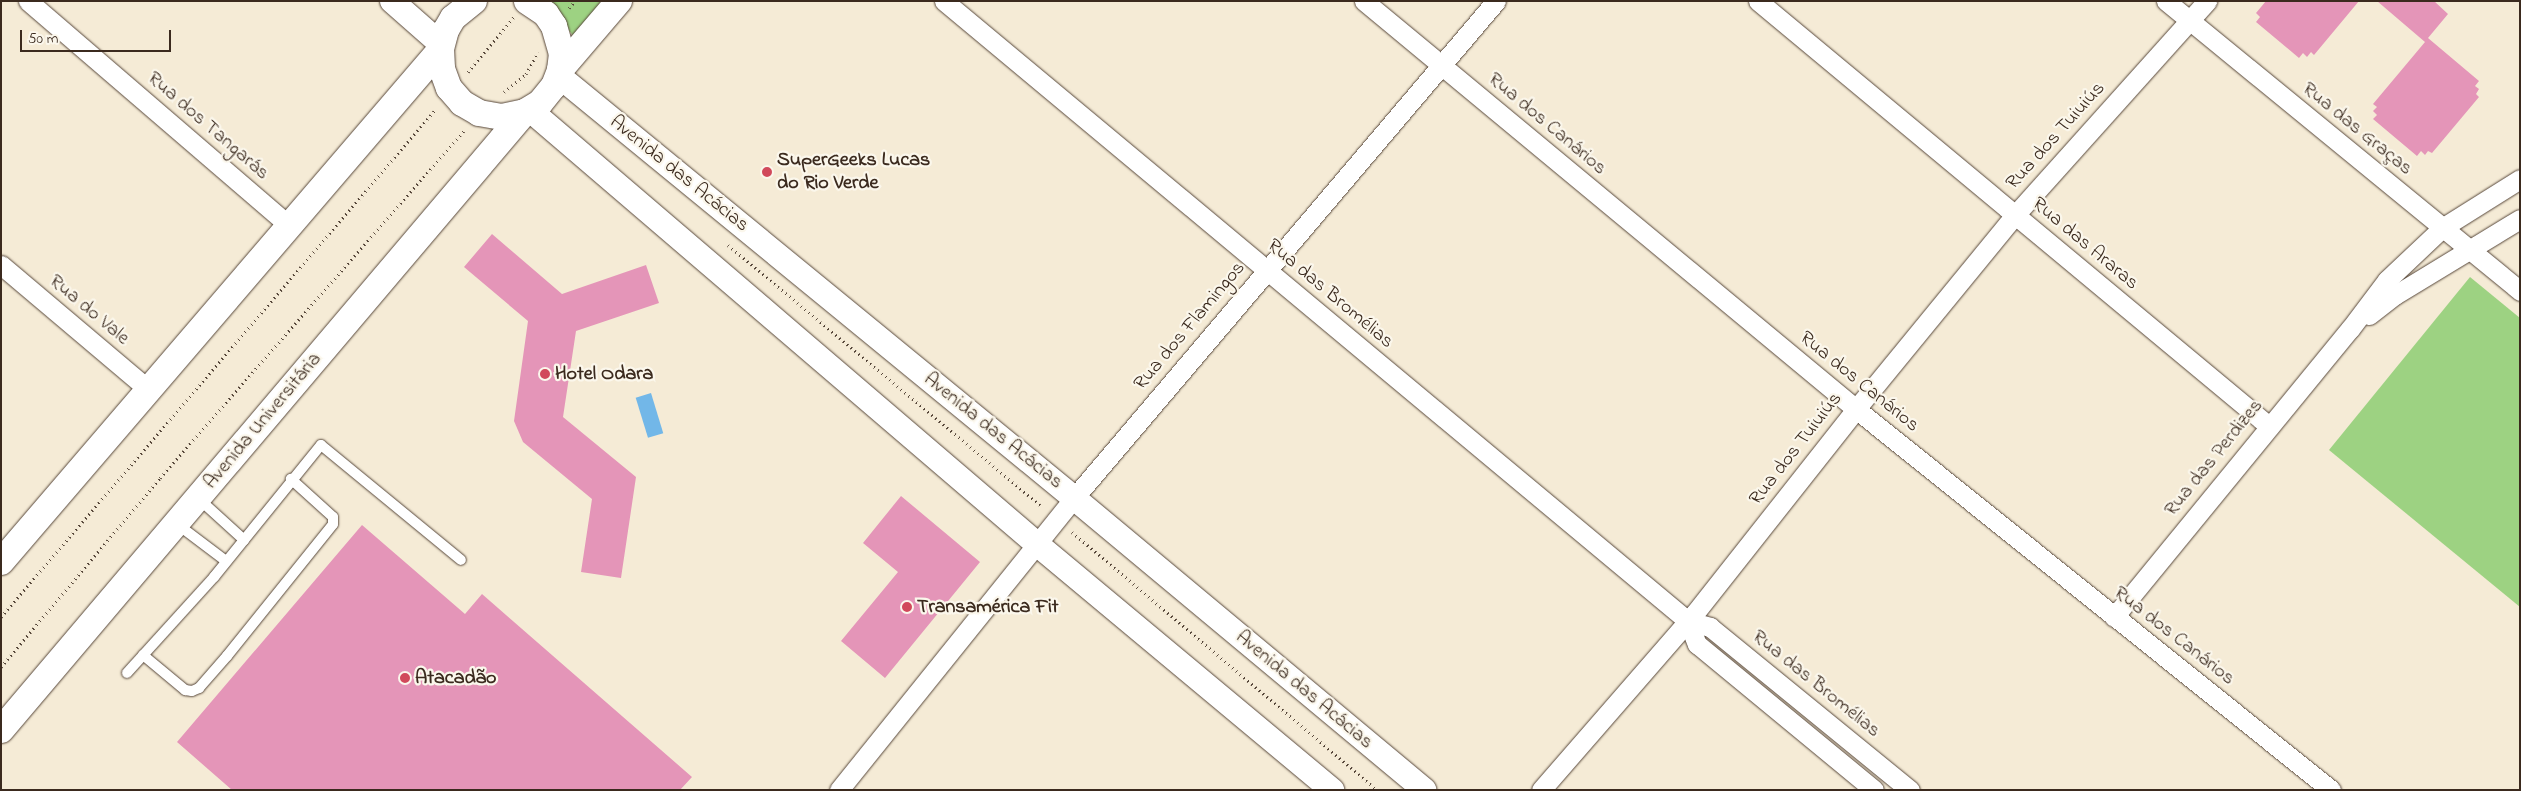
<!DOCTYPE html>
<html>
<head>
<meta charset="utf-8">
<style>
	body { margin:0 }
	#map { position:relative; width:2521px; height:791px; overflow:hidden; background:#f5ebd6; font-family:"Indie Flower",sans-serif }
	div>[style] { position:absolute }
	[style*='--x'] { left:calc(var(--x)*1px); top:calc(var(--y)*1px); width:calc(var(--w)*1px); rotate:calc(var(--a)*1deg) }
	.green>* { inset:0; background:#9dd282 }
	.water>* { inset:0; background:#72b7e8; transform-origin:0 0 }
	.building>* { inset:0; background:#e495b8 }
	.path>* { height:3px; margin-top:-1.5px; transform-origin:0; background:repeating-linear-gradient(90deg,#57473a 0 1px,transparent 0 5px) }
	.roads { filter:drop-shadow(0 0 1px #57473a) drop-shadow(0 0 1px #57473a) }
	.service>* { height:10px; margin:-5px; padding:0 5px; transform-origin:5px; border-radius:5px; background:#fff }
	.minor>* { height:19px; margin:-9.5px; padding:0 9.5px; transform-origin:9.5px; border-radius:9.5px; background:#fff }
	.tertiary>* { height:24px; margin:-12px; padding:0 12px; transform-origin:12px; border-radius:12px; background:#fff }
	.secondary>* { height:26px; margin:-13px; padding:0 13px; transform-origin:13px; border-radius:13px; background:#fff }
	.dots>* { width:14px; height:14px; translate:-50% -50%; box-sizing:border-box; border:2px solid #fbf7ec; border-radius:50% }
	span { translate:-50% -50%; white-space:nowrap; text-align:center; line-height:1.15; -webkit-text-stroke:4.5px #fbf7ec; paint-order:stroke }
	.street-label { font-size:20px; color:#3b2a1e }
	.poi-label { font-size:20px; color:#3b2a1e; font-weight:700 }
	.left { translate:0 -50%; text-align:left }
	.frame { position:absolute; inset:0; border:2px solid #3b2a1e; pointer-events:none }
	.scale { position:absolute; left:20px; top:30px; width:151px; height:22px; box-sizing:border-box; border:2px solid #3b2a1e; border-top:0; padding-left:6px; font-size:15px; line-height:18px; white-space:nowrap; color:#3b2a1e; -webkit-text-stroke:4px #fbf7ec; paint-order:stroke }
</style>
</head>
<body>
<div id="map">
	<div class="green">
		<div style="clip-path:polygon(545px 1px,606px 1px,575px 38px)"></div>
		<div style="clip-path:polygon(2470px 277px,2520px 318px,2520px 607px,2329px 450px)"></div>
	</div>
	<div class="water">
		<div style="left:651px;top:393px;width:42px;height:16px;rotate:73deg"></div>
	</div>
	<div class="building">
		<div style="clip-path:polygon(2266px 1px,2359px 1px,2314px 55px,2311px 52px,2307px 57px,2303px 53px,2299px 58px,2256px 22px,2260px 17px,2256px 13px)"></div>
		<div style="clip-path:polygon(2377px 1px,2434px 1px,2448px 14px,2428px 38px,2479px 81px,2475px 86px,2479px 89px,2476px 94px,2479px 97px,2432px 153px,2428px 151px,2425px 155px,2421px 151px,2417px 156px,2373px 119px,2377px 115px,2373px 111px,2377px 107px,2373px 104px,2425px 42px)"></div>
		<div style="clip-path:polygon(492px 234px,562px 294px,646px 265px,659px 303px,576px 331px,563px 417px,636px 477px,621px 578px,581px 572px,592px 499px,523px 442px,514px 421px,528px 321px,464px 267px)"></div>
		<div style="clip-path:polygon(901px 496px,980px 562px,885px 678px,841px 641px,898px 572px,863px 543px)"></div>
		<div style="clip-path:polygon(362px 525px,465px 614px,482px 594px,692px 777px,680px 790px,232px 790px,177px 742px)"></div>
	</div>
	<div class="path">
		<div style="--x:569;--y:8;--w:9;--a:-49"></div>
		<div style="--x:468;--y:72;--w:72;--a:-50.1"></div>
		<div style="--x:504;--y:92;--w:28;--a:-39"></div>
		<div style="--x:526;--y:74;--w:25;--a:-61"></div>
		<div style="--x:728;--y:245;--w:409;--a:39.8"></div>
		<div style="--x:1072;--y:532;--w:399;--a:40.2"></div>
		<div style="--x:1;--y:617;--w:669;--a:-49.43"></div>
		<div style="--x:1;--y:667;--w:247;--a:-49.9"></div>
		<div style="--x:160;--y:478;--w:463;--a:-48.8"></div>
	</div>
	<div class="roads">
		<div class="service">
			<div style="--x:199;--y:499;--w:61;--a:42.3"></div>
			<div style="--x:177;--y:524;--w:61;--a:37.1"></div>
			<div style="--x:143;--y:655;--w:55;--a:39.8"></div>
			<div style="--x:185;--y:690;--w:7;--a:8"></div>
			<div style="--x:192;--y:691;--w:8;--a:-23"></div>
			<div style="--x:199;--y:688;--w:43;--a:-48.8"></div>
			<div style="--x:227;--y:656;--w:169;--a:-51.2"></div>
			<div style="--x:333;--y:524;--w:7;--a:-90"></div>
			<div style="--x:333;--y:517;--w:57;--a:-137.9"></div>
			<div style="--x:127;--y:673;--w:130;--a:-47.8"></div>
			<div style="--x:214;--y:577;--w:170;--a:-51"></div>
			<div style="--x:321;--y:445;--w:181;--a:39.4"></div>
		</div>
		<div class="minor">
			<div style="--x:28;--y:1;--w:345;--a:40.7"></div>
			<div style="--x:944;--y:1;--w:968;--a:39.81"></div>
			<div style="--x:1688;--y:621;--w:23;--a:15"></div>
			<div style="--x:1710;--y:627;--w:258;--a:39.2"></div>
			<div style="--x:1364;--y:1;--w:639;--a:39.67"></div>
			<div style="--x:1856;--y:409;--w:609;--a:38.73"></div>
			<div style="--x:1758;--y:1;--w:665;--a:39.75"></div>
			<div style="--x:2166;--y:1;--w:458;--a:39.3"></div>
			<div style="--x:1;--y:265;--w:194;--a:40.2"></div>
			<div style="--x:2369;--y:315;--w:33;--a:-38"></div>
			<div style="--x:2395;--y:295;--w:146;--a:-31.3"></div>
			<div style="--x:2114;--y:617;--w:372;--a:-50.7"></div>
			<div style="--x:2350;--y:329;--w:61;--a:-52.9"></div>
			<div style="--x:2387;--y:280;--w:76;--a:-43.4"></div>
			<div style="--x:2442;--y:228;--w:92;--a:-32.1"></div>
			<div style="--x:1688;--y:621;--w:25;--a:69"></div>
			<div style="--x:1697;--y:644;--w:229;--a:39.5"></div>
			<div style="--x:839;--y:790;--w:375;--a:-51.2"></div>
			<div style="--x:1074;--y:498;--w:652;--a:-49.67"></div>
			<div style="--x:1541;--y:790;--w:235;--a:-49"></div>
			<div style="--x:1695;--y:613;--w:260;--a:-51.7"></div>
			<div style="--x:1856;--y:409;--w:251;--a:-50.7"></div>
			<div style="--x:2015;--y:215;--w:288;--a:-48.1"></div>
		</div>
		<div class="tertiary">
			<div style="--x:392;--y:1;--w:65;--a:41.3"></div>
			<div style="--x:559;--y:76;--w:666;--a:39.33"></div>
			<div style="--x:1074;--y:498;--w:456;--a:39.8"></div>
			<div style="--x:530;--y:110;--w:669;--a:40.57"></div>
			<div style="--x:1038;--y:545;--w:383;--a:39.8"></div>
		</div>
		<div class="secondary">
			<div style="--x:474;--y:1;--w:27;--a:141"></div>
			<div style="--x:453;--y:18;--w:14;--a:120"></div>
			<div style="--x:446;--y:30;--w:20;--a:105"></div>
			<div style="--x:441;--y:49;--w:20;--a:87"></div>
			<div style="--x:442;--y:69;--w:20;--a:70"></div>
			<div style="--x:449;--y:88;--w:20;--a:49"></div>
			<div style="--x:462;--y:103;--w:20;--a:30"></div>
			<div style="--x:479;--y:113;--w:23;--a:10"></div>
			<div style="--x:502;--y:117;--w:24;--a:-12"></div>
			<div style="--x:525;--y:112;--w:17;--a:-31"></div>
			<div style="--x:540;--y:103;--w:22;--a:-51"></div>
			<div style="--x:554;--y:86;--w:17;--a:-69"></div>
			<div style="--x:560;--y:70;--w:16;--a:-83"></div>
			<div style="--x:562;--y:54;--w:29;--a:-106"></div>
			<div style="--x:554;--y:26;--w:14;--a:-124"></div>
			<div style="--x:546;--y:14;--w:23;--a:-146"></div>
			<div style="--x:560;--y:70;--w:91;--a:-49.5"></div>
			<div style="--x:1;--y:562;--w:676;--a:-49.38"></div>
			<div style="--x:1;--y:730;--w:810;--a:-49.71"></div>
		</div>
	</div>
	<div class="dots">
		<div style="left:767px;top:172px;background:#d1495b"></div>
		<div style="left:545px;top:374px;background:#d1495b"></div>
		<div style="left:907px;top:607px;background:#d1495b"></div>
		<div style="left:405px;top:678px;background:#d1495b"></div>
	</div>
	<div class="street-label">
		<span style="left:1547px;top:124px;rotate:40deg">Rua dos Canários</span>
		<span style="left:208px;top:126px;rotate:41deg">Rua dos Tangarás</span>
		<span style="left:2357px;top:129px;rotate:39deg">Rua das Graças</span>
		<span style="left:2056px;top:136px;rotate:-48deg">Rua dos Tuiuiús</span>
		<span style="left:679px;top:174px;rotate:39deg">Avenida das Acácias</span>
		<span style="left:2085px;top:244px;rotate:40deg">Rua das Araras</span>
		<span style="left:1330px;top:294px;rotate:40deg">Rua das Bromélias</span>
		<span style="left:89px;top:310px;rotate:40deg">Rua do Vale</span>
		<span style="left:1190px;top:326px;rotate:-50deg">Rua dos Flamingos</span>
		<span style="left:1859px;top:382px;rotate:39deg">Rua dos Canários</span>
		<span style="left:263px;top:421px;rotate:-50deg">Avenida Universitária</span>
		<span style="left:993px;top:431px;rotate:39deg">Avenida das Acácias</span>
		<span style="left:1796px;top:449px;rotate:-52deg">Rua dos Tuiuiús</span>
		<span style="left:2214px;top:458px;rotate:-51deg">Rua das Perdizes</span>
		<span style="left:2174px;top:636px;rotate:38deg">Rua dos Canários</span>
		<span style="left:1816px;top:684px;rotate:39deg">Rua das Bromélias</span>
		<span style="left:1304px;top:690px;rotate:40deg">Avenida das Acácias</span>
	</div>
	<div class="poi-label">
		<span class="left" style="left:777px;top:172px">SuperGeeks Lucas<br>do Rio Verde</span>
		<span class="left" style="left:555px;top:374px">Hotel Odara</span>
		<span class="left" style="left:917px;top:607px">Transamérica Fit</span>
		<span class="left" style="left:415px;top:678px">Atacadão</span>
	</div>
	<div class="frame"></div>
	<div class="scale">50 m</div>
</div>
</body>
</html>
